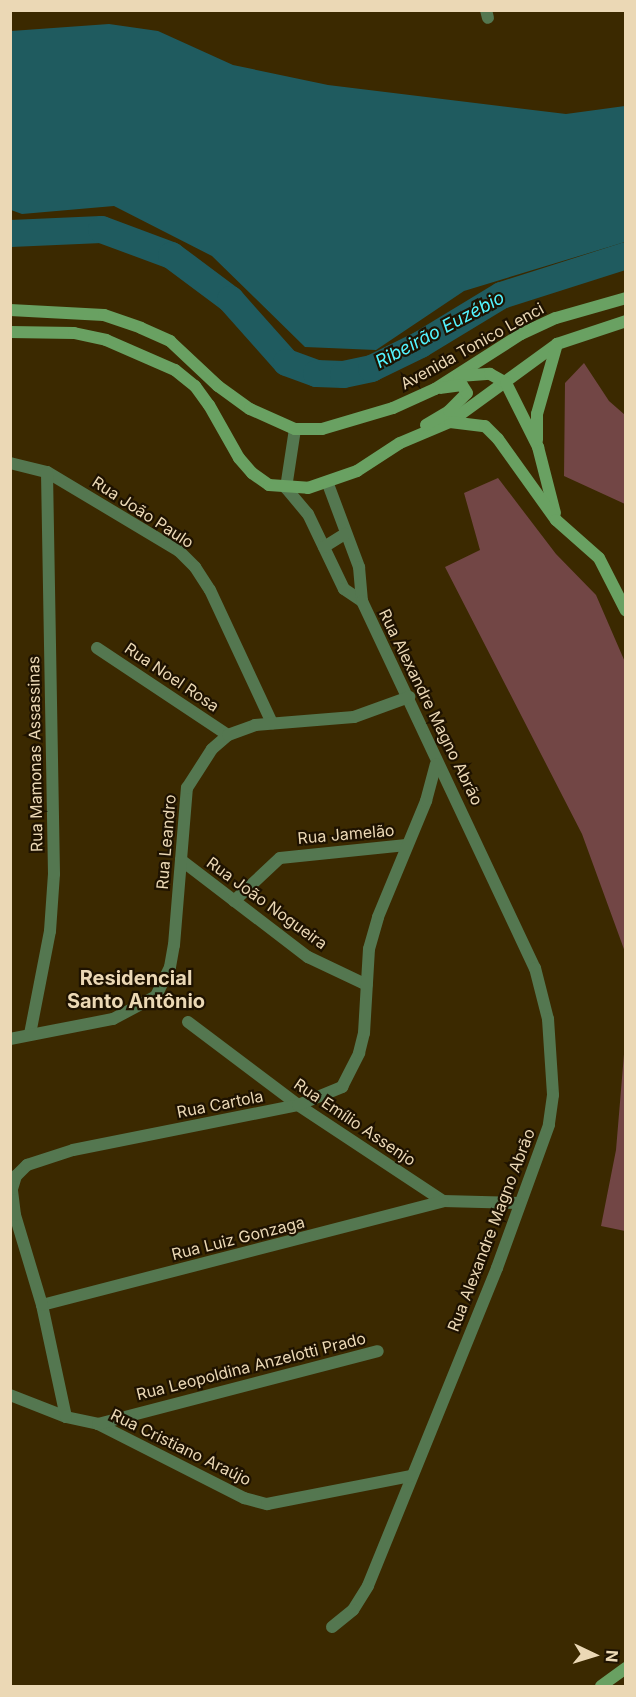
<!DOCTYPE html>
<html>
<head>
<meta charset="utf-8">
<style>
	body { margin:0 }
	#map { position:relative; width:636px; height:1697px; overflow:hidden; background:#3b2900; font-family:Inter,sans-serif }
	div>[style] { position:absolute }
	[style*='--x'] { left:calc(var(--x)*1px); top:calc(var(--y)*1px); width:calc(var(--w)*1px); rotate:calc(var(--a)*1deg) }
	.green>* { inset:0; background:#724645 }
	.water>* { inset:0; background:#1f5b5f }
	.river>* { height:27px; margin:-13.5px; padding:0 13.5px; transform-origin:13.5px; border-radius:13.5px; background:#1f5b5f }
	.street>* { height:12px; margin:-6px; padding:0 6px; transform-origin:6px; border-radius:6px; background:#547750 }
	.secondary>* { height:12px; margin:-6px; padding:0 6px; transform-origin:6px; border-radius:6px; background:#69a162 }
	span { translate:-50% -50%; white-space:nowrap; text-align:center; line-height:1.15; -webkit-text-stroke:4.5px #1e1200; paint-order:stroke }
	.street-label { font-size:16px; color:#ebd8b5 }
	.water-label { font-size:18px; color:#53f4ff; font-style:italic }
	.quarter-label { font-size:20px; color:#ebd8b5; font-weight:700 }
	.frame { position:absolute; inset:0; border:12px solid #ebd8b5; pointer-events:none }
	.north { position:absolute; left:564px; top:1625px; width:60px; height:60px; -webkit-text-stroke:4px #1e1200; paint-order:stroke; rotate:94deg; font-size:16px; font-weight:700; line-height:24px; text-align:center; color:#ebd8b5 }
	.north::after { content:''; display:block; margin:auto; width:21px; height:27px; background:#ebd8b5; clip-path:polygon(50% 0,100% 100%,50% 72%,0 100%) }
</style>
</head>
<body>
<div id="map">
	<div class="green">
		<div style="clip-path:polygon(584px 363px,609px 401px,625px 415px,625px 504px,564px 476px,565px 383px)"></div>
		<div style="clip-path:polygon(498px 478px,556px 554px,596px 595px,625px 662px,625px 952px,582px 834px,445px 567px,480px 550px,464px 493px)"></div>
		<div style="clip-path:polygon(625px 1042px,625px 1231px,601px 1226px,616px 1150px)"></div>
	</div>
	<div class="water">
		<div style="clip-path:polygon(109px 24px,158px 31px,233px 65px,328px 85px,566px 114px,625px 106px,625px 242px,464px 291px,376px 350px,305px 347px,212px 256px,114px 206px,22px 214px,11px 210px,11px 31px)"></div>
	</div>
	<div class="river">
		<div style="--x:10;--y:233;--w:91;--a:-2.5"></div>
		<div style="--x:101;--y:229;--w:75;--a:20.4"></div>
		<div style="--x:171;--y:255;--w:74;--a:36.7"></div>
		<div style="--x:230;--y:299;--w:84;--a:48.4"></div>
		<div style="--x:286;--y:362;--w:32;--a:20"></div>
		<div style="--x:316;--y:373;--w:27;--a:2"></div>
		<div style="--x:343;--y:374;--w:29;--a:-12"></div>
		<div style="--x:371;--y:368;--w:55;--a:-26.1"></div>
		<div style="--x:420;--y:344;--w:95;--a:-31.2"></div>
		<div style="--x:501;--y:295;--w:131;--a:-17.7"></div>
	</div>
	<div class="street">
		<div style="--x:486;--y:10;--w:8;--a:76"></div>
		<div style="--x:295;--y:429;--w:60;--a:98.7"></div>
		<div style="--x:286;--y:488;--w:34;--a:50"></div>
		<div style="--x:308;--y:514;--w:83;--a:64.4"></div>
		<div style="--x:344;--y:589;--w:22;--a:34"></div>
		<div style="--x:10;--y:463;--w:38;--a:14"></div>
		<div style="--x:47;--y:472;--w:154;--a:30.9"></div>
		<div style="--x:179;--y:551;--w:23;--a:45"></div>
		<div style="--x:195;--y:567;--w:27;--a:57"></div>
		<div style="--x:210;--y:590;--w:147;--a:65"></div>
		<div style="--x:328;--y:484;--w:89;--a:69.5"></div>
		<div style="--x:359;--y:567;--w:34;--a:85"></div>
		<div style="--x:362;--y:601;--w:406;--a:64.8"></div>
		<div style="--x:535;--y:968;--w:53;--a:75.7"></div>
		<div style="--x:548;--y:1019;--w:76;--a:86.2"></div>
		<div style="--x:553;--y:1095;--w:30;--a:98"></div>
		<div style="--x:549;--y:1125;--w:152;--a:110"></div>
		<div style="--x:497;--y:1268;--w:343;--a:112.1"></div>
		<div style="--x:368;--y:1586;--w:28;--a:122"></div>
		<div style="--x:353;--y:1610;--w:27;--a:141"></div>
		<div style="--x:324;--y:547;--w:25;--a:-32"></div>
		<div style="--x:97;--y:648;--w:157;--a:33.6"></div>
		<div style="--x:181;--y:860;--w:160;--a:37.4"></div>
		<div style="--x:308;--y:957;--w:65;--a:25.4"></div>
		<div style="--x:234;--y:901;--w:63;--a:-43.1"></div>
		<div style="--x:280;--y:858;--w:127;--a:-5.9"></div>
		<div style="--x:188;--y:1022;--w:138;--a:37"></div>
		<div style="--x:298;--y:1105;--w:174;--a:33.5"></div>
		<div style="--x:443;--y:1201;--w:77;--a:1.5"></div>
		<div style="--x:30;--y:1034;--w:105;--a:-79"></div>
		<div style="--x:50;--y:931;--w:57;--a:-86"></div>
		<div style="--x:54;--y:874;--w:402;--a:-91"></div>
		<div style="--x:10;--y:1039;--w:105;--a:-11"></div>
		<div style="--x:113;--y:1019;--w:49;--a:-28.1"></div>
		<div style="--x:156;--y:996;--w:32;--a:-64"></div>
		<div style="--x:170;--y:967;--w:22;--a:-80"></div>
		<div style="--x:174;--y:945;--w:158;--a:-85.3"></div>
		<div style="--x:187;--y:788;--w:46;--a:-57.3"></div>
		<div style="--x:212;--y:749;--w:21;--a:-41"></div>
		<div style="--x:228;--y:735;--w:29;--a:-20"></div>
		<div style="--x:255;--y:725;--w:99;--a:-4.6"></div>
		<div style="--x:354;--y:717;--w:59;--a:-20"></div>
		<div style="--x:42;--y:1305;--w:414;--a:-14.5"></div>
		<div style="--x:10;--y:1395;--w:60;--a:21.4"></div>
		<div style="--x:66;--y:1417;--w:33;--a:12"></div>
		<div style="--x:98;--y:1424;--w:164;--a:26.9"></div>
		<div style="--x:244;--y:1498;--w:24;--a:15"></div>
		<div style="--x:267;--y:1504;--w:147;--a:-11"></div>
		<div style="--x:66;--y:1417;--w:115;--a:-102.1"></div>
		<div style="--x:42;--y:1305;--w:94;--a:-106.7"></div>
		<div style="--x:15;--y:1215;--w:26;--a:-97"></div>
		<div style="--x:12;--y:1189;--w:14;--a:-73"></div>
		<div style="--x:16;--y:1176;--w:16;--a:-45"></div>
		<div style="--x:27;--y:1165;--w:48;--a:-18.1"></div>
		<div style="--x:73;--y:1150;--w:229;--a:-11.3"></div>
		<div style="--x:298;--y:1105;--w:48;--a:-22.2"></div>
		<div style="--x:342;--y:1087;--w:38;--a:-63"></div>
		<div style="--x:359;--y:1053;--w:21;--a:-76"></div>
		<div style="--x:364;--y:1033;--w:84;--a:-86.6"></div>
		<div style="--x:369;--y:949;--w:33;--a:-74"></div>
		<div style="--x:378;--y:917;--w:126;--a:-67.5"></div>
		<div style="--x:426;--y:801;--w:38;--a:-75"></div>
		<div style="--x:98;--y:1424;--w:289;--a:-14.6"></div>
	</div>
	<div class="secondary">
		<div style="--x:10;--y:310;--w:94;--a:3"></div>
		<div style="--x:104;--y:315;--w:39;--a:19"></div>
		<div style="--x:141;--y:328;--w:32;--a:24"></div>
		<div style="--x:170;--y:341;--w:66;--a:43.2"></div>
		<div style="--x:218;--y:386;--w:39;--a:36"></div>
		<div style="--x:250;--y:409;--w:49;--a:24"></div>
		<div style="--x:295;--y:429;--w:27;--a:0"></div>
		<div style="--x:322;--y:429;--w:74;--a:-16.5"></div>
		<div style="--x:393;--y:408;--w:46;--a:-24.3"></div>
		<div style="--x:435;--y:389;--w:102;--a:-32.6"></div>
		<div style="--x:521;--y:334;--w:38;--a:-25"></div>
		<div style="--x:556;--y:318;--w:73;--a:-15.9"></div>
		<div style="--x:10;--y:332;--w:64;--a:0.9"></div>
		<div style="--x:74;--y:333;--w:33;--a:12"></div>
		<div style="--x:106;--y:340;--w:75;--a:23.5"></div>
		<div style="--x:175;--y:370;--w:26;--a:39"></div>
		<div style="--x:195;--y:386;--w:24;--a:54"></div>
		<div style="--x:209;--y:405;--w:61;--a:60.5"></div>
		<div style="--x:239;--y:458;--w:20;--a:49"></div>
		<div style="--x:252;--y:473;--w:21;--a:35"></div>
		<div style="--x:269;--y:485;--w:39;--a:4"></div>
		<div style="--x:308;--y:488;--w:52;--a:-19.1"></div>
		<div style="--x:357;--y:471;--w:51;--a:-33.1"></div>
		<div style="--x:400;--y:443;--w:54;--a:-22.8"></div>
		<div style="--x:450;--y:422;--w:132;--a:-36.1"></div>
		<div style="--x:557;--y:344;--w:73;--a:-18.4"></div>
		<div style="--x:459;--y:376;--w:31;--a:-4"></div>
		<div style="--x:490;--y:374;--w:18;--a:29"></div>
		<div style="--x:506;--y:383;--w:72;--a:63.4"></div>
		<div style="--x:538;--y:447;--w:68;--a:75.6"></div>
		<div style="--x:450;--y:422;--w:35;--a:7"></div>
		<div style="--x:485;--y:426;--w:18;--a:45"></div>
		<div style="--x:498;--y:439;--w:100;--a:54.4"></div>
		<div style="--x:556;--y:520;--w:57;--a:41.5"></div>
		<div style="--x:599;--y:558;--w:59;--a:63"></div>
		<div style="--x:426;--y:425;--w:27;--a:-31"></div>
		<div style="--x:449;--y:411;--w:25;--a:-45"></div>
		<div style="--x:467;--y:393;--w:9;--a:-122"></div>
		<div style="--x:462;--y:385;--w:21;--a:172"></div>
		<div style="--x:537;--y:440;--w:26;--a:-90"></div>
		<div style="--x:537;--y:414;--w:73;--a:-74.1"></div>
		<div style="--x:601;--y:1686;--w:31;--a:-36"></div>
	</div>
	<div class="street-label">
		<span style="left:472px;top:346px;rotate:-29deg">Avenida Tonico Lenci</span>
		<span style="left:143px;top:512px;rotate:33deg">Rua João Paulo</span>
		<span style="left:172px;top:677px;rotate:34deg">Rua Noel Rosa</span>
		<span style="left:431px;top:707px;rotate:64deg">Rua Alexandre Magno Abrão</span>
		<span style="left:35px;top:754px;rotate:-91deg">Rua Mamonas Assassinas</span>
		<span style="left:346px;top:834px;rotate:-5deg">Rua Jamelão</span>
		<span style="left:166px;top:842px;rotate:-85deg">Rua Leandro</span>
		<span style="left:267px;top:903px;rotate:36deg">Rua João Nogueira</span>
		<span style="left:220px;top:1104px;rotate:-11deg">Rua Cartola</span>
		<span style="left:355px;top:1122px;rotate:34deg">Rua Emílio Assenjo</span>
		<span style="left:491px;top:1230px;rotate:-69deg">Rua Alexandre Magno Abrão</span>
		<span style="left:238px;top:1238px;rotate:-14deg">Rua Luiz Gonzaga</span>
		<span style="left:251px;top:1366px;rotate:-14deg">Rua Leopoldina Anzelotti Prado</span>
		<span style="left:181px;top:1447px;rotate:26deg">Rua Cristiano Araújo</span>
	</div>
	<div class="water-label">
		<span style="left:440px;top:330px;rotate:-28deg">Ribeirão Euzébio</span>
	</div>
	<div class="quarter-label">
		<span style="left:136px;top:990px">Residencial<br>Santo Antônio</span>
	</div>
	<div class="frame"></div>
	<div class="north">N</div>
</div>
</body>
</html>
